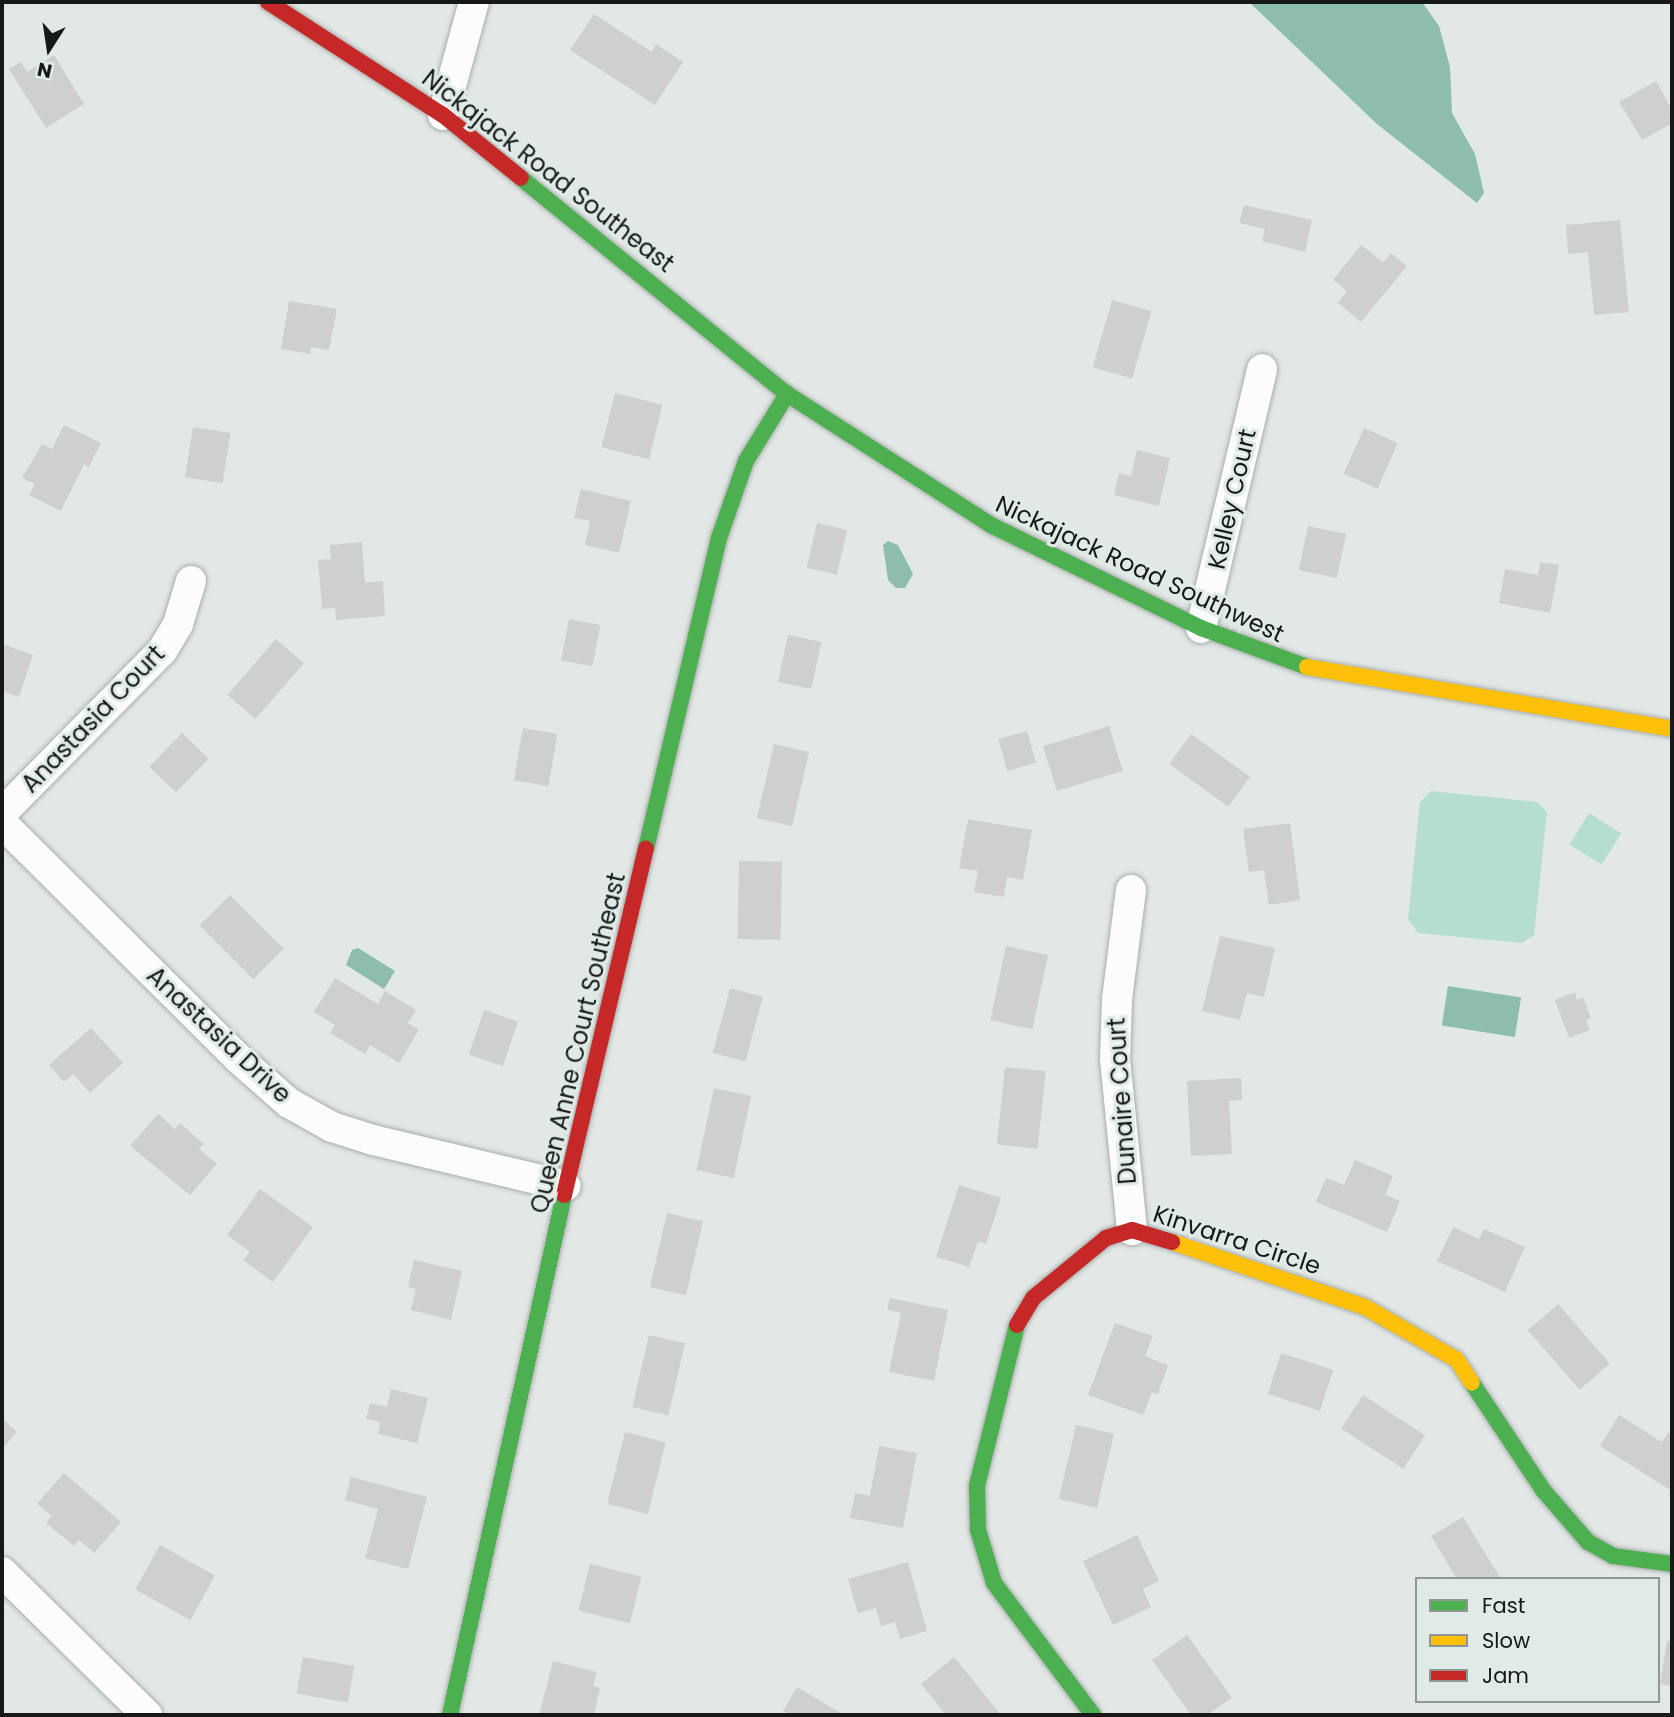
<!DOCTYPE html>
<html>
<head>
<meta charset="utf-8">
<style>
	body { margin:0 }
	#map { position:relative; width:1674px; height:1717px; overflow:hidden; background:#e2e8e5; font-family:Poppins,sans-serif }
	div>[style] { position:absolute }
	[style*='--x'] { left:calc(var(--x)*1px); top:calc(var(--y)*1px); width:calc(var(--w)*1px); rotate:calc(var(--a)*1deg) }
	.green>* { inset:0; background:#b6dece; transform-origin:0 0 }
	.water>* { inset:0; background:#8cbeab; transform-origin:0 0 }
	.building>* { inset:0; background:#ced0cf; transform-origin:0 0 }
	.roads { filter:drop-shadow(0 0 2px #a9aeac) drop-shadow(0 0 2px #a9aeac) }
	.street>* { height:30px; margin:-15px; padding:0 15px; transform-origin:15px; border-radius:15px; background:#fbfcfb }
	.fast>* { height:16px; margin:-8px; padding:0 8px; transform-origin:8px; border-radius:8px; background:#4caf50 }
	.slow>* { height:16px; margin:-8px; padding:0 8px; transform-origin:8px; border-radius:8px; background:#ffc107 }
	.jam>* { height:16px; margin:-8px; padding:0 8px; transform-origin:8px; border-radius:8px; background:#c62828 }
	span { translate:-50% -50%; white-space:nowrap; text-align:center; line-height:1.15; -webkit-text-stroke:6px #e0eae6; paint-order:stroke }
	.street-label { font-size:24px; color:#161918 }
	.frame { position:absolute; inset:0; border:4px solid #161918; pointer-events:none }
	.legend { position:absolute; left:1415px; top:1577px; width:245px; height:126px; box-sizing:border-box; background:#e0eae6; border:2px solid #8f9694; margin:0; padding:9px 12px; list-style:none; font-size:21px; color:#161918 }
	.legend li { display:flex; align-items:center; gap:14px; height:35px }
	.legend b { width:35px; border:2px solid #8f9694 }
	.north { position:absolute; left:14px; top:14px; width:70px; height:70px; -webkit-text-stroke:5px #e0eae6; paint-order:stroke; rotate:192deg; font-size:19px; font-weight:700; line-height:28px; text-align:center; color:#161918 }
	.north::after { content:''; display:block; margin:auto; width:24px; height:32px; background:#161918; clip-path:polygon(50% 0,100% 100%,50% 72%,0 100%) }
</style>
</head>
<body>
<div id="map">
	<div class="green">
		<div style="clip-path:polygon(1431px 791px,1537px 802px,1547px 812px,1534px 935px,1522px 943px,1418px 933px,1408px 919px,1420px 802px)"></div>
		<div style="left:1589px;top:813px;width:38px;height:37px;rotate:32deg"></div>
	</div>
	<div class="water">
		<div style="clip-path:polygon(1249px 2px,1422px 2px,1439px 26px,1450px 67px,1452px 113px,1475px 154px,1484px 193px,1477px 203px,1377px 124px)"></div>
		<div style="clip-path:polygon(888px 541px,898px 545px,913px 574px,905px 588px,896px 588px,888px 580px,883px 545px)"></div>
		<div style="clip-path:polygon(358px 948px,395px 971px,384px 989px,346px 965px,352px 950px)"></div>
		<div style="left:1448px;top:986px;width:74px;height:40px;rotate:9deg"></div>
	</div>
	<div class="building">
		<div style="clip-path:polygon(594px 14px,652px 52px,656px 44px,683px 62px,655px 105px,570px 50px)"></div>
		<div style="clip-path:polygon(54px 55px,84px 104px,46px 128px,9px 69px,21px 62px,27px 72px)"></div>
		<div style="clip-path:polygon(1656px 81px,1672px 110px,1672px 123px,1642px 140px,1619px 102px)"></div>
		<div style="clip-path:polygon(1244px 205px,1312px 220px,1305px 252px,1262px 241px,1265px 229px,1239px 223px)"></div>
		<div style="clip-path:polygon(1620px 220px,1629px 312px,1594px 315px,1588px 252px,1568px 254px,1566px 225px)"></div>
		<div style="clip-path:polygon(1361px 245px,1383px 262px,1391px 253px,1407px 266px,1361px 322px,1338px 303px,1347px 291px,1333px 280px)"></div>
		<div style="left:1112px;top:300px;width:41px;height:70px;rotate:16deg"></div>
		<div style="clip-path:polygon(289px 301px,337px 309px,329px 350px,311px 347px,310px 354px,281px 349px)"></div>
		<div style="left:615px;top:393px;width:49px;height:56px;rotate:14deg"></div>
		<div style="clip-path:polygon(64px 425px,101px 443px,89px 467px,84px 464px,61px 511px,29px 495px,35px 484px,22px 478px,42px 444px,52px 449px)"></div>
		<div style="left:193px;top:427px;width:38px;height:51px;rotate:9deg"></div>
		<div style="left:1364px;top:428px;width:37px;height:50px;rotate:24deg"></div>
		<div style="clip-path:polygon(1137px 450px,1170px 458px,1159px 506px,1114px 495px,1119px 473px,1131px 476px)"></div>
		<div style="clip-path:polygon(581px 489px,631px 501px,619px 553px,585px 545px,590px 521px,574px 518px)"></div>
		<div style="left:817px;top:523px;width:31px;height:46px;rotate:13deg"></div>
		<div style="left:1308px;top:526px;width:39px;height:45px;rotate:12deg"></div>
		<div style="clip-path:polygon(362px 542px,365px 583px,383px 581px,385px 616px,336px 620px,335px 608px,322px 609px,318px 560px,331px 559px,330px 545px)"></div>
		<div style="clip-path:polygon(1540px 562px,1559px 565px,1550px 613px,1499px 603px,1505px 569px,1538px 575px)"></div>
		<div style="left:569px;top:619px;width:32px;height:42px;rotate:11deg"></div>
		<div style="left:788px;top:635px;width:34px;height:48px;rotate:12deg"></div>
		<div style="left:276px;top:639px;width:37px;height:74px;rotate:41deg"></div>
		<div style="clip-path:polygon(2px 644px,33px 655px,19px 697px,2px 691px)"></div>
		<div style="left:1109px;top:726px;width:47px;height:69px;rotate:73deg"></div>
		<div style="left:523px;top:728px;width:35px;height:53px;rotate:10deg"></div>
		<div style="left:1027px;top:731px;width:33px;height:30px;rotate:74deg"></div>
		<div style="left:182px;top:733px;width:37px;height:47px;rotate:44deg"></div>
		<div style="left:1191px;top:734px;width:73px;height:37px;rotate:36deg"></div>
		<div style="left:774px;top:744px;width:36px;height:76px;rotate:13deg"></div>
		<div style="clip-path:polygon(968px 819px,1032px 830px,1023px 880px,1007px 877px,1004px 897px,974px 892px,978px 871px,959px 868px)"></div>
		<div style="clip-path:polygon(1290px 823px,1300px 900px,1269px 905px,1264px 870px,1249px 872px,1243px 829px)"></div>
		<div style="left:739px;top:861px;width:43px;height:78px;rotate:1deg"></div>
		<div style="left:230px;top:895px;width:76px;height:43px;rotate:45deg"></div>
		<div style="clip-path:polygon(1220px 936px,1275px 948px,1264px 997px,1247px 993px,1240px 1020px,1202px 1011px)"></div>
		<div style="left:1006px;top:946px;width:43px;height:76px;rotate:12deg"></div>
		<div style="clip-path:polygon(335px 978px,378px 1004px,385px 991px,416px 1010px,408px 1023px,419px 1030px,399px 1063px,370px 1045px,365px 1054px,330px 1033px,335px 1025px,314px 1012px)"></div>
		<div style="left:730px;top:988px;width:34px;height:67px;rotate:15deg"></div>
		<div style="clip-path:polygon(1575px 992px,1577px 1000px,1583px 997px,1591px 1018px,1586px 1020px,1590px 1030px,1569px 1038px,1555px 1000px)"></div>
		<div style="left:484px;top:1010px;width:36px;height:47px;rotate:19deg"></div>
		<div style="clip-path:polygon(91px 1028px,123px 1063px,90px 1093px,73px 1074px,64px 1082px,49px 1065px)"></div>
		<div style="left:1005px;top:1067px;width:41px;height:78px;rotate:6deg"></div>
		<div style="clip-path:polygon(1241px 1078px,1242px 1100px,1229px 1101px,1232px 1154px,1191px 1156px,1187px 1081px)"></div>
		<div style="left:714px;top:1088px;width:38px;height:84px;rotate:12deg"></div>
		<div style="clip-path:polygon(158px 1114px,175px 1129px,180px 1123px,204px 1144px,199px 1149px,217px 1164px,190px 1195px,130px 1146px)"></div>
		<div style="clip-path:polygon(1355px 1160px,1393px 1176px,1385px 1195px,1400px 1201px,1387px 1232px,1316px 1202px,1326px 1178px,1344px 1185px)"></div>
		<div style="clip-path:polygon(959px 1185px,1001px 1198px,986px 1244px,978px 1241px,969px 1267px,936px 1257px)"></div>
		<div style="clip-path:polygon(260px 1189px,313px 1227px,273px 1282px,243px 1260px,250px 1252px,227px 1235px)"></div>
		<div style="left:667px;top:1213px;width:37px;height:76px;rotate:13deg"></div>
		<div style="clip-path:polygon(1453px 1227px,1479px 1239px,1484px 1229px,1525px 1247px,1505px 1292px,1437px 1261px)"></div>
		<div style="clip-path:polygon(414px 1260px,462px 1271px,451px 1320px,411px 1310px,416px 1289px,408px 1287px)"></div>
		<div style="clip-path:polygon(890px 1298px,948px 1310px,934px 1381px,889px 1372px,901px 1313px,887px 1310px)"></div>
		<div style="left:1558px;top:1304px;width:79px;height:40px;rotate:49deg"></div>
		<div style="clip-path:polygon(1115px 1323px,1153px 1336px,1145px 1356px,1168px 1365px,1158px 1394px,1152px 1392px,1143px 1415px,1088px 1395px)"></div>
		<div style="left:649px;top:1335px;width:37px;height:74px;rotate:13deg"></div>
		<div style="left:1281px;top:1353px;width:55px;height:43px;rotate:18deg"></div>
		<div style="clip-path:polygon(391px 1389px,428px 1398px,417px 1443px,378px 1434px,380px 1422px,366px 1419px,370px 1403px,387px 1407px)"></div>
		<div style="left:1363px;top:1395px;width:74px;height:40px;rotate:33deg"></div>
		<div style="clip-path:polygon(1619px 1415px,1662px 1442px,1668px 1433px,1672px 1436px,1672px 1491px,1600px 1446px)"></div>
		<div style="clip-path:polygon(2px 1418px,17px 1432px,2px 1449px)"></div>
		<div style="left:1076px;top:1425px;width:39px;height:76px;rotate:13deg"></div>
		<div style="left:625px;top:1432px;width:42px;height:74px;rotate:14deg"></div>
		<div style="clip-path:polygon(879px 1446px,917px 1453px,903px 1528px,850px 1518px,855px 1493px,870px 1496px)"></div>
		<div style="clip-path:polygon(64px 1473px,121px 1522px,94px 1553px,79px 1540px,74px 1546px,46px 1523px,52px 1516px,37px 1504px)"></div>
		<div style="clip-path:polygon(351px 1477px,427px 1497px,408px 1569px,365px 1558px,378px 1509px,345px 1500px)"></div>
		<div style="clip-path:polygon(1463px 1517px,1501px 1579px,1457px 1579px,1431px 1536px)"></div>
		<div style="clip-path:polygon(1137px 1535px,1159px 1581px,1143px 1589px,1151px 1607px,1113px 1625px,1083px 1561px)"></div>
		<div style="left:160px;top:1545px;width:63px;height:51px;rotate:29deg"></div>
		<div style="clip-path:polygon(908px 1562px,927px 1631px,900px 1639px,895px 1622px,881px 1626px,876px 1608px,858px 1613px,848px 1579px)"></div>
		<div style="left:590px;top:1564px;width:53px;height:48px;rotate:14deg"></div>
		<div style="clip-path:polygon(1187px 1635px,1232px 1698px,1207px 1715px,1191px 1715px,1152px 1660px)"></div>
		<div style="clip-path:polygon(1667px 1641px,1672px 1641px,1672px 1686px,1660px 1684px)"></div>
		<div style="left:303px;top:1657px;width:52px;height:37px;rotate:10deg"></div>
		<div style="clip-path:polygon(954px 1657px,1001px 1715px,946px 1715px,921px 1684px)"></div>
		<div style="clip-path:polygon(553px 1661px,597px 1672px,593px 1686px,600px 1688px,594px 1715px,539px 1715px)"></div>
		<div style="clip-path:polygon(797px 1687px,844px 1715px,791px 1715px,783px 1711px)"></div>
	</div>
	<div class="roads">
		<div class="street">
			<div style="--x:443;--y:115;--w:117;--a:-74.7"></div>
			<div style="--x:1201;--y:628;--w:266;--a:-76.7"></div>
			<div style="--x:2;--y:813;--w:228;--a:-45.4"></div>
			<div style="--x:162;--y:651;--w:31;--a:-59"></div>
			<div style="--x:178;--y:624;--w:45;--a:-73.2"></div>
			<div style="--x:2;--y:823;--w:336;--a:44.9"></div>
			<div style="--x:240;--y:1060;--w:65;--a:41.3"></div>
			<div style="--x:289;--y:1103;--w:49;--a:29.2"></div>
			<div style="--x:332;--y:1127;--w:43;--a:17.6"></div>
			<div style="--x:373;--y:1140;--w:198;--a:13.4"></div>
			<div style="--x:1131;--y:890;--w:111;--a:97.3"></div>
			<div style="--x:1117;--y:1000;--w:59;--a:91.9"></div>
			<div style="--x:1115;--y:1059;--w:172;--a:84.3"></div>
			<div style="--x:2;--y:1572;--w:204;--a:44.6"></div>
		</div>
		<div class="fast">
			<div style="--x:521;--y:178;--w:343;--a:39.1"></div>
			<div style="--x:787;--y:394;--w:245;--a:32.7"></div>
			<div style="--x:993;--y:526;--w:232;--a:26.1"></div>
			<div style="--x:1201;--y:628;--w:113;--a:20.2"></div>
			<div style="--x:646;--y:849;--w:319;--a:-76.8"></div>
			<div style="--x:719;--y:538;--w:82;--a:-70.7"></div>
			<div style="--x:746;--y:461;--w:79;--a:-58.5"></div>
			<div style="--x:1017;--y:1325;--w:166;--a:104"></div>
			<div style="--x:977;--y:1486;--w:44;--a:88.7"></div>
			<div style="--x:978;--y:1530;--w:55;--a:73.2"></div>
			<div style="--x:994;--y:1583;--w:165;--a:53.1"></div>
			<div style="--x:1472;--y:1383;--w:128;--a:56.4"></div>
			<div style="--x:1543;--y:1490;--w:69;--a:49.1"></div>
			<div style="--x:1588;--y:1542;--w:29;--a:29"></div>
			<div style="--x:1613;--y:1556;--w:60;--a:7.7"></div>
			<div style="--x:450;--y:1715;--w:532;--a:-77.63"></div>
		</div>
		<div class="slow">
			<div style="--x:1307;--y:667;--w:370;--a:9.6"></div>
			<div style="--x:1172;--y:1242;--w:204;--a:18.6"></div>
			<div style="--x:1365;--y:1307;--w:106;--a:29.9"></div>
			<div style="--x:1457;--y:1360;--w:27;--a:57"></div>
		</div>
		<div class="jam">
			<div style="--x:268;--y:2;--w:208;--a:32.9"></div>
			<div style="--x:443;--y:115;--w:100;--a:38.9"></div>
			<div style="--x:564;--y:1195;--w:356;--a:-76.7"></div>
			<div style="--x:1017;--y:1325;--w:31;--a:-59"></div>
			<div style="--x:1033;--y:1298;--w:94;--a:-39.4"></div>
			<div style="--x:1106;--y:1238;--w:27;--a:-17"></div>
			<div style="--x:1132;--y:1230;--w:42;--a:16.7"></div>
		</div>
	</div>
	<div class="street-label">
		<span style="left:548px;top:171px;rotate:38deg">Nickajack Road Southeast</span>
		<span style="left:1232px;top:499px;rotate:-77deg">Kelley Court</span>
		<span style="left:1140px;top:569px;rotate:25deg">Nickajack Road Southwest</span>
		<span style="left:93px;top:719px;rotate:-46deg">Anastasia Court</span>
		<span style="left:219px;top:1035px;rotate:43deg">Anastasia Drive</span>
		<span style="left:578px;top:1043px;rotate:-77deg">Queen Anne Court Southeast</span>
		<span style="left:1122px;top:1101px;rotate:-94deg">Dunaire Court</span>
		<span style="left:1237px;top:1240px;rotate:18deg">Kinvarra Circle</span>
	</div>
	<div class="frame"></div>
	<ul class="legend">
	<li><b style="height:9px;background:#4caf50"></b>Fast</li>
	<li><b style="height:9px;background:#ffc107"></b>Slow</li>
	<li><b style="height:9px;background:#c62828"></b>Jam</li>
	</ul>
	<div class="north">N</div>
</div>
</body>
</html>
